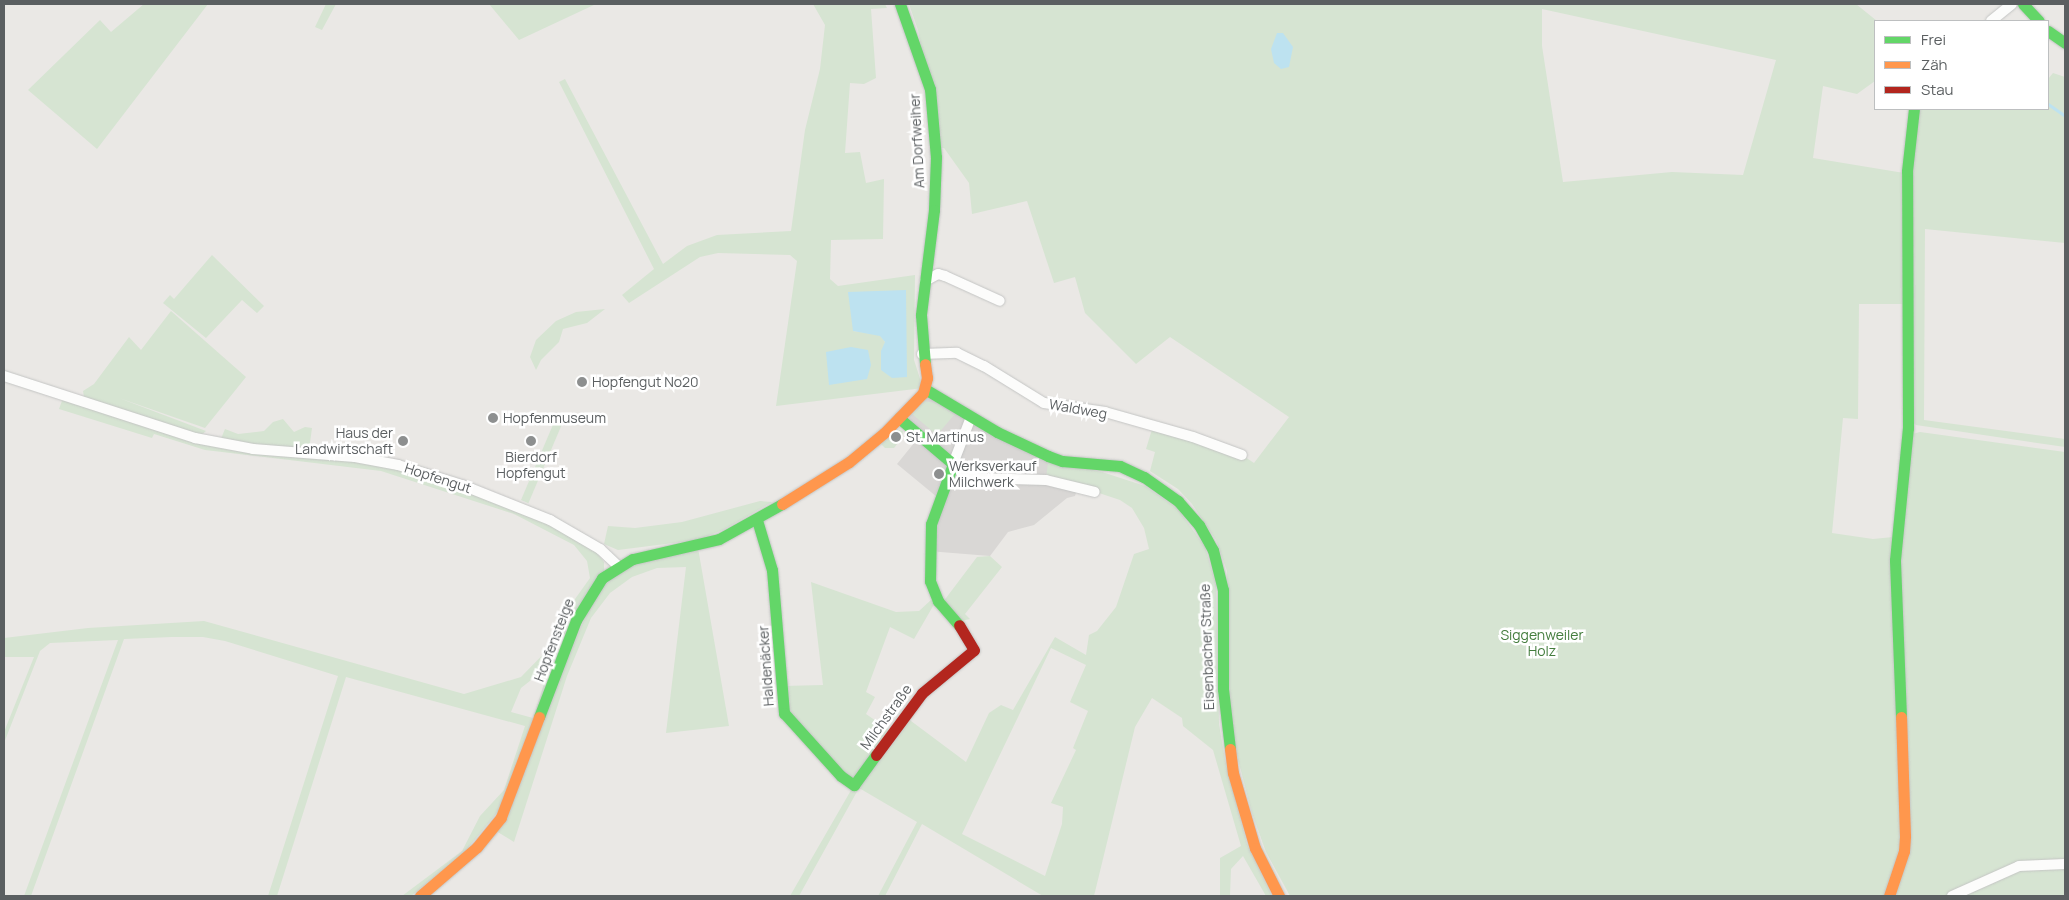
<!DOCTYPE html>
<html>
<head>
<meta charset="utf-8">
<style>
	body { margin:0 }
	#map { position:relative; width:2069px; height:900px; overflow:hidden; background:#eae8e5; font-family:Manrope,sans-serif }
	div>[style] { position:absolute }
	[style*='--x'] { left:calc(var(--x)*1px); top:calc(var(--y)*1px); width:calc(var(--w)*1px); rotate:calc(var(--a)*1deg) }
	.industrial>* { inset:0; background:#d9d7d5 }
	.green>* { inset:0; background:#d6e4d2; transform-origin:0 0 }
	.water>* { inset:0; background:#bde2f0 }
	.stream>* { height:3px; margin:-1.5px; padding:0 1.5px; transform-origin:1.5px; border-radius:1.5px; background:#bde2f0 }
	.roads { filter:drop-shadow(0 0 1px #c4c5c4) drop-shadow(0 0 1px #c4c5c4) }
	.street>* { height:10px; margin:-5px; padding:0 5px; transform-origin:5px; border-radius:5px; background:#fcfcfb }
	.fast>* { height:11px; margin:-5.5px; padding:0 5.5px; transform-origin:5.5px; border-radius:5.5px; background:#63d668 }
	.slow>* { height:11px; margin:-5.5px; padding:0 5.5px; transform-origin:5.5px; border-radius:5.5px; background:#ff974d }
	.jam>* { height:11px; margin:-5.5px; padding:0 5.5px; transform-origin:5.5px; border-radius:5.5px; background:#b3261e }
	.dots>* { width:14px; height:14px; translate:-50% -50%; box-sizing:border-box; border:2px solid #fff; border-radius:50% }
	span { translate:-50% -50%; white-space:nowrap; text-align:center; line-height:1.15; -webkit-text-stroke:5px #fff; paint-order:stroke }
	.street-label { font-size:14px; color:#5b5f61 }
	.poi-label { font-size:14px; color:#5b5f61 }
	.left { translate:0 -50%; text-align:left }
	.right { translate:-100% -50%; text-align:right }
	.park-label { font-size:14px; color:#447d3e }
	.frame { position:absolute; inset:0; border:5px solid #5b5f61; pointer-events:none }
	.legend { position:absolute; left:1874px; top:20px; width:175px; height:90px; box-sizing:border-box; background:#fff; border:1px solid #bdbfc0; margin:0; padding:6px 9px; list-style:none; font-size:15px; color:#5b5f61 }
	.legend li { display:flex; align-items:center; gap:10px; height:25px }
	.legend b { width:25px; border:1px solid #bdbfc0 }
</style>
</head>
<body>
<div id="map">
	<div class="industrial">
		<div style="clip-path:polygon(925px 396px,1048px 461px,1078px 486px,1075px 496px,1067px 498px,1034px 525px,1008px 532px,990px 556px,928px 551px,937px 497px,897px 464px,919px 437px,901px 421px)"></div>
	</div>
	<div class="green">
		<div style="clip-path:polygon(144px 4px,208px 4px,97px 149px,28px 90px,100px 20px,111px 32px)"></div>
		<div style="clip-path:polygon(326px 4px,336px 4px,322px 30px,315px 27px)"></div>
		<div style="clip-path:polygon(489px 4px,596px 4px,519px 40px)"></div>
		<div style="clip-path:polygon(evenodd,813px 4px,885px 4px,887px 8px,871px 9px,876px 78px,864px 84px,850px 83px,845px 153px,860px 152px,866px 183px,884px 179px,883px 239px,831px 240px,830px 279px,838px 286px,915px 275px,914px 360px,923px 388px,776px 406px,797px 261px,790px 255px,718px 253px,700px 257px,629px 303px,622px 295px,654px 269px,559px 82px,565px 79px,663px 264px,687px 246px,717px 235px,791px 231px,805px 130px,820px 69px,825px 25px,813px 4px,906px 290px,881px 370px,885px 342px,880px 335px,853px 331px,906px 290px)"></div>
		<div style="clip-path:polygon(evenodd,909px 4px,1856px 4px,1877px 21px,1875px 81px,1857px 94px,1823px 86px,1813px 158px,1904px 173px,1906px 304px,1859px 304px,1858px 419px,1843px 418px,1832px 533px,1873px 539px,1893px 537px,1898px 560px,1912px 434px,1920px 432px,2065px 452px,2065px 896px,1290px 896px,1266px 852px,1252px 813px,1230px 729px,1227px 571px,1216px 540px,1192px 504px,1178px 489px,1150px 471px,1155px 452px,1146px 449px,1153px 426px,1242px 455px,1254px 463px,1289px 417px,1170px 337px,1136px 364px,1085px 313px,1075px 277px,1054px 283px,1027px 201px,972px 214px,969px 183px,944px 148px,939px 148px,918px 30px,909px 4px,1542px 9px,1776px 60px,1743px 175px,1672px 172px,1563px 182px,1542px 46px,1542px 9px)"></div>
		<div style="clip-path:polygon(2053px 73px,2065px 77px,2065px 243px,1925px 229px,1924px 420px,2065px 439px,2065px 447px,1916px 425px,1913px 422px,1909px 173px,1918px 109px,2048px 109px,2048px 79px)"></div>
		<div style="clip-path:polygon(212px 255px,264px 306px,257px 313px,242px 300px,206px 338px,163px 303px,170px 295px,174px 299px)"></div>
		<div style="clip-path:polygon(605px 309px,587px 323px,563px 329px,559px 342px,541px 360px,536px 370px,530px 357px,536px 340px,556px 321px,576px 312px)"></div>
		<div style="clip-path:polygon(171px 311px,246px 377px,205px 428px,119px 398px,206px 431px,199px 437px,84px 397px,83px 391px,94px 384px,129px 337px,141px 350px)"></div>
		<div style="clip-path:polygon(evenodd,63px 398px,197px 440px,375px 462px,494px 500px,561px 530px,597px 553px,604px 562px,604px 572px,500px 809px,462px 855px,411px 896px,402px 896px,462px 851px,480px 816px,504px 790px,525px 726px,346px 677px,277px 896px,268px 896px,338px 676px,225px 641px,203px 637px,172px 637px,124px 639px,31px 896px,24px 896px,118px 640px,50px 643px,40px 651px,4px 743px,4px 732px,34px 657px,4px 657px,4px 638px,88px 628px,204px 621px,464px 694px,521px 677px,562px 635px,570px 606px,590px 578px,587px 561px,574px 545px,514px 514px,381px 471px,205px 450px,154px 434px,152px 438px,59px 409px,63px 398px,550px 665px,533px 718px,511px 712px,521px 688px,550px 665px)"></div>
		<div style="clip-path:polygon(923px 401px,937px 403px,954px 415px,937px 435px,912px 414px)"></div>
		<div style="clip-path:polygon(283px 419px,294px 432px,305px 427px,312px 428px,309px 450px,220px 441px,225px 429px,238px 434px,264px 431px,273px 422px)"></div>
		<div style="left:555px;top:420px;width:8px;height:87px;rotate:23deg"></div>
		<div style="clip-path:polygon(896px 429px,903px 431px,902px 438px,894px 448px,885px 448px,881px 444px)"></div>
		<div style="clip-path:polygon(evenodd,1048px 461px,1102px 472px,1145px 486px,1178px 509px,1205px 547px,1216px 585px,1219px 724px,1225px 760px,1247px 844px,1272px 896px,1266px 896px,1243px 856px,1231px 869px,1230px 896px,1220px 896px,1220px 858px,1241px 846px,1213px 750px,1183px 726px,1182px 718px,1152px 698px,1135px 727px,1094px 896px,1043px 896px,922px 824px,885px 896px,878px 896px,917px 822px,859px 788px,799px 896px,790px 896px,854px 785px,786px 717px,783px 686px,823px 685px,811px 582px,896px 612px,919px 611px,932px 599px,936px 601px,914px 639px,890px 627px,866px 692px,875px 697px,866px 714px,892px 732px,903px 715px,966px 762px,989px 713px,1001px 705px,1013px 710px,1055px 637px,1086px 655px,1089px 635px,1097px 631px,1116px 607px,1134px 554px,1149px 549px,1144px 528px,1132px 508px,1120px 500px,1081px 487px,1046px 480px,1048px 461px,1051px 648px,1086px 665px,1070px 702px,1088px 711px,1073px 748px,1076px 750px,1051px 803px,1063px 807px,1062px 824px,1045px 876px,962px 834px,1051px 648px)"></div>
		<div style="clip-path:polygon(760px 501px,772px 502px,723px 530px,697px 540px,618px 550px,604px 544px,608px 526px,635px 528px,682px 522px)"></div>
		<div style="clip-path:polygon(698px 548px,729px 726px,666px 733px,686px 567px,657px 568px,632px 577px,610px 593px,591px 618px,567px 676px,514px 842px,496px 831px,594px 596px,623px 568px)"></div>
		<div style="clip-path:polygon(990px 556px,1002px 567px,965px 614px,970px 619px,961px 621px,943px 602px,977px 557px)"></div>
	</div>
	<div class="water">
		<div style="clip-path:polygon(1277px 33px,1283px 33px,1293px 47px,1289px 67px,1281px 69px,1274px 63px,1271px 49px)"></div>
		<div style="clip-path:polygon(906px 290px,907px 377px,892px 378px,881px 370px,881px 351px,885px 342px,880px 336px,853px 331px,848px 292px)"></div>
		<div style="clip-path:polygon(851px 347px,868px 350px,871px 365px,867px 379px,829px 385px,826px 352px)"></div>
	</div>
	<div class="stream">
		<div style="--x:2048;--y:104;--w:21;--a:35"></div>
	</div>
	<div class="roads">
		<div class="street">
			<div style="--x:1991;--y:21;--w:27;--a:-39"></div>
			<div style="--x:925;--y:281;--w:15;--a:-28"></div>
			<div style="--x:938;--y:274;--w:7;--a:16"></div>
			<div style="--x:945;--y:276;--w:60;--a:24.4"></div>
			<div style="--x:922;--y:354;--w:35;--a:-2"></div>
			<div style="--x:957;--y:353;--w:30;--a:26"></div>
			<div style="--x:984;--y:366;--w:70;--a:31.7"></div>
			<div style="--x:1044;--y:403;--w:62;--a:8.4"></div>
			<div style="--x:1105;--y:412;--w:91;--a:15.9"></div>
			<div style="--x:1193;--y:437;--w:52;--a:20.2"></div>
			<div style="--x:4;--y:376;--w:201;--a:18"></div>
			<div style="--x:195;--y:438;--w:59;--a:10.7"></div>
			<div style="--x:253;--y:449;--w:102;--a:4.5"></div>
			<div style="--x:355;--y:457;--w:44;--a:10.5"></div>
			<div style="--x:398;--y:465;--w:67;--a:17.4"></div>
			<div style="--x:462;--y:485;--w:95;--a:21.7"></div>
			<div style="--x:550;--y:520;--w:58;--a:30.1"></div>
			<div style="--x:600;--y:549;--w:25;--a:43"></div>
			<div style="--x:971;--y:417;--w:50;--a:111"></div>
			<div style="--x:953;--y:464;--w:14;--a:45"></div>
			<div style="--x:963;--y:474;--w:13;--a:18"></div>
			<div style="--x:975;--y:478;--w:71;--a:1.6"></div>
			<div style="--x:1046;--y:480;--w:50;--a:13.8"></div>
			<div style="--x:1952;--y:896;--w:73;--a:-24.1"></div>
			<div style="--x:2019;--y:866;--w:46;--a:-2.5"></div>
		</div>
		<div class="fast">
			<div style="--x:900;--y:4;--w:90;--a:70.6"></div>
			<div style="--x:930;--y:89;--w:68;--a:85"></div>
			<div style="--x:936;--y:157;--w:53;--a:92.2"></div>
			<div style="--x:934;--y:210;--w:106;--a:97.1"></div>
			<div style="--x:921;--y:315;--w:49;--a:85.3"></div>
			<div style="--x:2023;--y:4;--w:23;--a:47"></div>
			<div style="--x:2048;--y:31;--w:21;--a:35"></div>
			<div style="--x:925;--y:389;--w:84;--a:30.8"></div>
			<div style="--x:997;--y:432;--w:56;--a:25.2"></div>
			<div style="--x:1048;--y:456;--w:15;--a:20"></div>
			<div style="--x:1062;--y:461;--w:58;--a:4.9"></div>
			<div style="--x:1120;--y:466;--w:26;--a:25"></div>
			<div style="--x:1144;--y:477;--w:42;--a:35.2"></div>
			<div style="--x:1178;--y:501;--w:32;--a:49"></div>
			<div style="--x:1199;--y:525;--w:29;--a:61"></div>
			<div style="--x:1213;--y:550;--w:41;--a:76"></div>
			<div style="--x:1223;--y:590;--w:99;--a:90"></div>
			<div style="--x:1223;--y:689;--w:60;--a:83.3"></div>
			<div style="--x:899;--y:418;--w:71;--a:40.4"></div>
			<div style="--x:953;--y:464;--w:64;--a:110.1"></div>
			<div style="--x:931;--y:524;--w:57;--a:91"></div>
			<div style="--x:930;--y:581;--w:22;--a:68"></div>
			<div style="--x:938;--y:601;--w:32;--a:49"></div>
			<div style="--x:757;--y:520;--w:52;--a:73.3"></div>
			<div style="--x:772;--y:570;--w:144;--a:85.2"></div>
			<div style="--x:784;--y:713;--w:85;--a:47.9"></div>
			<div style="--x:841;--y:776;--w:16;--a:35"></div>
			<div style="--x:854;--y:785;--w:37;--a:-54"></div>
			<div style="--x:539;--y:717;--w:104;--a:-69.1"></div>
			<div style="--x:576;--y:620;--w:49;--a:-58.2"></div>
			<div style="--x:602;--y:578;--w:36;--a:-32"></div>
			<div style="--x:633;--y:559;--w:88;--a:-13.1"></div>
			<div style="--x:719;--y:539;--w:72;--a:-29.1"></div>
			<div style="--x:1901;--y:717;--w:157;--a:-92.2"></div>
			<div style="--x:1895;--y:560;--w:133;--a:-84.4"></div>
			<div style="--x:1908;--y:428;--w:257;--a:-90.2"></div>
			<div style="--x:1907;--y:171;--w:62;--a:-83.6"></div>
		</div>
		<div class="slow">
			<div style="--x:782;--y:504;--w:79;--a:-32.1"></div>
			<div style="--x:849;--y:462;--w:45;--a:-39.6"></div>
			<div style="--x:884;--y:433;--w:56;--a:-45.7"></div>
			<div style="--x:923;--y:393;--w:16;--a:-75"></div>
			<div style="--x:927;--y:378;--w:14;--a:-98"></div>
			<div style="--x:1230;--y:749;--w:24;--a:83"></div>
			<div style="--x:1233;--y:773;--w:78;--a:73.7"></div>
			<div style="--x:1255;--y:848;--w:54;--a:63.4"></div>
			<div style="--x:420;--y:896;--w:75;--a:-40.7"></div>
			<div style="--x:477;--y:847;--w:38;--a:-51"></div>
			<div style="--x:501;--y:817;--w:107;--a:-69.2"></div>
			<div style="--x:1889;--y:896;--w:47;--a:-71.6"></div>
			<div style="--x:1904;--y:851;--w:15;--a:-86"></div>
			<div style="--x:1905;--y:836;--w:119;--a:-91.9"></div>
		</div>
		<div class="jam">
			<div style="--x:876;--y:755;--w:77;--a:-53.4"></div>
			<div style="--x:922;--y:693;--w:67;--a:-39.6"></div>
			<div style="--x:974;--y:650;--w:29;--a:-121"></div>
		</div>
	</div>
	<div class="dots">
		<div style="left:582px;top:382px;background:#8d8f8f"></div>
		<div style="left:493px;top:418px;background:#8d8f8f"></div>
		<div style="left:896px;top:437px;background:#8d8f8f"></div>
		<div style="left:403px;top:441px;background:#8d8f8f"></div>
		<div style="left:531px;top:441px;background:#8d8f8f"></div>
		<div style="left:939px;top:474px;background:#8d8f8f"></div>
	</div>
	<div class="street-label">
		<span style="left:917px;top:141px;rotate:-93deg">Am Dorfweiher</span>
		<span style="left:1078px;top:409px;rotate:10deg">Waldweg</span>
		<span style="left:438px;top:478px;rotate:18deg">Hopfengut</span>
		<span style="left:554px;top:640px;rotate:-69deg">Hopfensteige</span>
		<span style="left:1207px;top:647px;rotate:-92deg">Eisenbacher Straße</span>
		<span style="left:766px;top:666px;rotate:-94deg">Haldenäcker</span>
		<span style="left:886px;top:717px;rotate:-54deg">Milchstraße</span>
	</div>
	<div class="poi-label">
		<span class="left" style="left:592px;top:382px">Hopfengut No20</span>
		<span class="left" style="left:503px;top:418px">Hopfenmuseum</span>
		<span class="right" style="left:393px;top:441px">Haus der<br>Landwirtschaft</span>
		<span class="left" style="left:906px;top:437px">St. Martinus</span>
		<span style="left:531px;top:465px">Bierdorf<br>Hopfengut</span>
		<span class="left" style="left:949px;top:474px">Werksverkauf<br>Milchwerk</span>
	</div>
	<div class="park-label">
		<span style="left:1542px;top:643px">Siggenweiler<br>Holz</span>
	</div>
	<div class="frame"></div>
	<ul class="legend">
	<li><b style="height:6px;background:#63d668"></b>Frei</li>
	<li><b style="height:6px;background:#ff974d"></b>Zäh</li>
	<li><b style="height:6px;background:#b3261e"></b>Stau</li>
	</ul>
</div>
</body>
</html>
